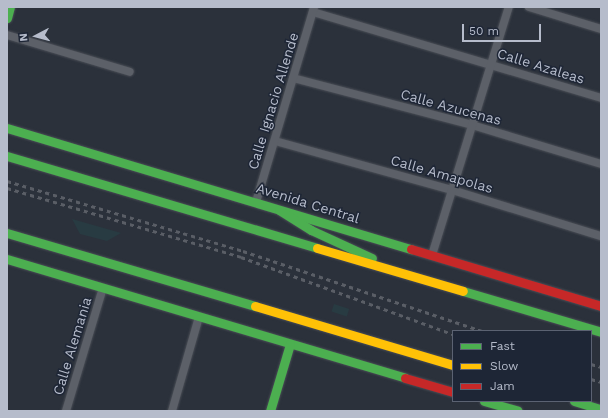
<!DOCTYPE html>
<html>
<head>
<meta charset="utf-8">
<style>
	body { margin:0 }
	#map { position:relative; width:608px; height:418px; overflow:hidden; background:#2b313b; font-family:"Work Sans",sans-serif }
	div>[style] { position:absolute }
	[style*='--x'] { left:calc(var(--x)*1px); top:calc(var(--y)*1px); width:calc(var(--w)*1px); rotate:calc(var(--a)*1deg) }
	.green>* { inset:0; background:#283b42; transform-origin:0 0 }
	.roads { filter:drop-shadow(0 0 1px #494d55) drop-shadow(0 0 1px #494d55) }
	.street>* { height:8px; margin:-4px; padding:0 4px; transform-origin:4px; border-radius:4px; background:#5c6068 }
	.fast>* { height:9px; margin:-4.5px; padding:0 4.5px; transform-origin:4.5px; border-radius:4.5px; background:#4caf50 }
	.slow>* { height:9px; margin:-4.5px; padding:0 4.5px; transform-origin:4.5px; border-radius:4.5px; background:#ffc107 }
	.jam>* { height:9px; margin:-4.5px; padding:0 4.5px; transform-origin:4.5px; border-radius:4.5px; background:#c62828 }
	.rail>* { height:3px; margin-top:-1.5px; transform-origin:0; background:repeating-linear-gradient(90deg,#5a5e66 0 4px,transparent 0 8px) }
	span { translate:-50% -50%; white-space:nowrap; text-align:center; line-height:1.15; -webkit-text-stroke:3px #1e2636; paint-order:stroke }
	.street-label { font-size:14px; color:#b6bccb }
	.frame { position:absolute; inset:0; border:8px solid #b6bccb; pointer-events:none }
	.legend { position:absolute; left:452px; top:330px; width:140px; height:72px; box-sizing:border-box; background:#1e2636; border:1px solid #5b6272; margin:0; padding:5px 7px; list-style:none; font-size:12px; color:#b6bccb }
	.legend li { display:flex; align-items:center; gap:8px; height:20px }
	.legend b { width:20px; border:1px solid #5b6272 }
	.north { position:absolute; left:16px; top:16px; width:40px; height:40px; -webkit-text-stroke:3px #1e2636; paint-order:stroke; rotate:264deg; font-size:11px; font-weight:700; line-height:16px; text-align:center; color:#b6bccb }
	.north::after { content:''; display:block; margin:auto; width:14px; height:18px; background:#b6bccb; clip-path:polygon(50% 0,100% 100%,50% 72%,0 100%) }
	.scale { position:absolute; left:462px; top:24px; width:79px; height:18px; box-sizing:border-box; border:2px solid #b6bccb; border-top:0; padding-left:5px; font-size:12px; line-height:14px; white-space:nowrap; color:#b6bccb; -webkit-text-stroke:3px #1e2636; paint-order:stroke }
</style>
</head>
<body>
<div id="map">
	<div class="green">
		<div style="clip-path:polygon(72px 219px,121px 233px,107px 241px,80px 234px)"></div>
		<div style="left:334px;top:304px;width:16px;height:8px;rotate:18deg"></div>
	</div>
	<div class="roads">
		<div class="street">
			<div style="--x:529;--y:7;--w:75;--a:17"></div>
			<div style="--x:313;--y:12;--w:301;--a:16.6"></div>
			<div style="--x:7;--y:35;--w:128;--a:16.7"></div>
			<div style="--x:293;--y:78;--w:185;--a:14.7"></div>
			<div style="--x:472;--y:125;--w:135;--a:16.8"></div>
			<div style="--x:275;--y:141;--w:184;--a:15.5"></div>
			<div style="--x:452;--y:190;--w:156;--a:17.2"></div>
			<div style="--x:256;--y:202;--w:203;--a:-73.4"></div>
			<div style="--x:432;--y:255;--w:260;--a:-72.8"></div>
			<div style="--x:66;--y:411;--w:128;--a:-73.3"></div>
			<div style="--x:172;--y:411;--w:98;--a:-74"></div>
		</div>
		<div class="fast">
			<div style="--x:7;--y:18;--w:11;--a:-75"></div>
			<div style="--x:7;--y:128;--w:422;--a:16.7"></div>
			<div style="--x:7;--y:156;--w:323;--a:16.5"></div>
			<div style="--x:279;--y:210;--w:38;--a:32"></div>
			<div style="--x:311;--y:230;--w:67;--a:24.7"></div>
			<div style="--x:7;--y:233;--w:259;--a:16.4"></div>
			<div style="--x:7;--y:259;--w:415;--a:16.6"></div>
			<div style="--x:463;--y:291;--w:144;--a:16.5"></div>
			<div style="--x:484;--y:401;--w:35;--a:16"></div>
			<div style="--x:574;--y:401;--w:28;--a:17"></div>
			<div style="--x:270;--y:411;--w:70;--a:-73.4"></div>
		</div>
		<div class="slow">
			<div style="--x:317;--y:248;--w:152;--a:16.4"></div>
			<div style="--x:255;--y:306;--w:207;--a:16.6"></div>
		</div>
		<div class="jam">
			<div style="--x:411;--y:249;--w:198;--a:16.7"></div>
			<div style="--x:405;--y:378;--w:50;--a:16.3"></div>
		</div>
	</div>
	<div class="rail">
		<div style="--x:7;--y:181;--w:246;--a:16.5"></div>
		<div style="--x:243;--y:251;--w:252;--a:18.5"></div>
		<div style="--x:7;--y:188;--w:244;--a:16.4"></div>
		<div style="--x:241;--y:257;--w:226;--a:20"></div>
		<div style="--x:591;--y:364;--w:10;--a:17"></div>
		<div style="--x:591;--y:379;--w:10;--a:17"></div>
	</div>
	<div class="street-label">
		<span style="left:541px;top:66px;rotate:17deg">Calle Azaleas</span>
		<span style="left:273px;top:101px;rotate:-73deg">Calle Ignacio Allende</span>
		<span style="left:451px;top:107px;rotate:15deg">Calle Azucenas</span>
		<span style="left:442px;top:174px;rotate:16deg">Calle Amapolas</span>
		<span style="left:308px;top:203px;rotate:17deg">Avenida Central</span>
		<span style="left:72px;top:346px;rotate:-73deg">Calle Alemania</span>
	</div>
	<div class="frame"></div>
	<ul class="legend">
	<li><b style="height:5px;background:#4caf50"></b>Fast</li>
	<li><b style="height:5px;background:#ffc107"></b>Slow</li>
	<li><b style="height:5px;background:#c62828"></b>Jam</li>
	</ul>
	<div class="north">N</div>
	<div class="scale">50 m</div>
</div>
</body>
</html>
